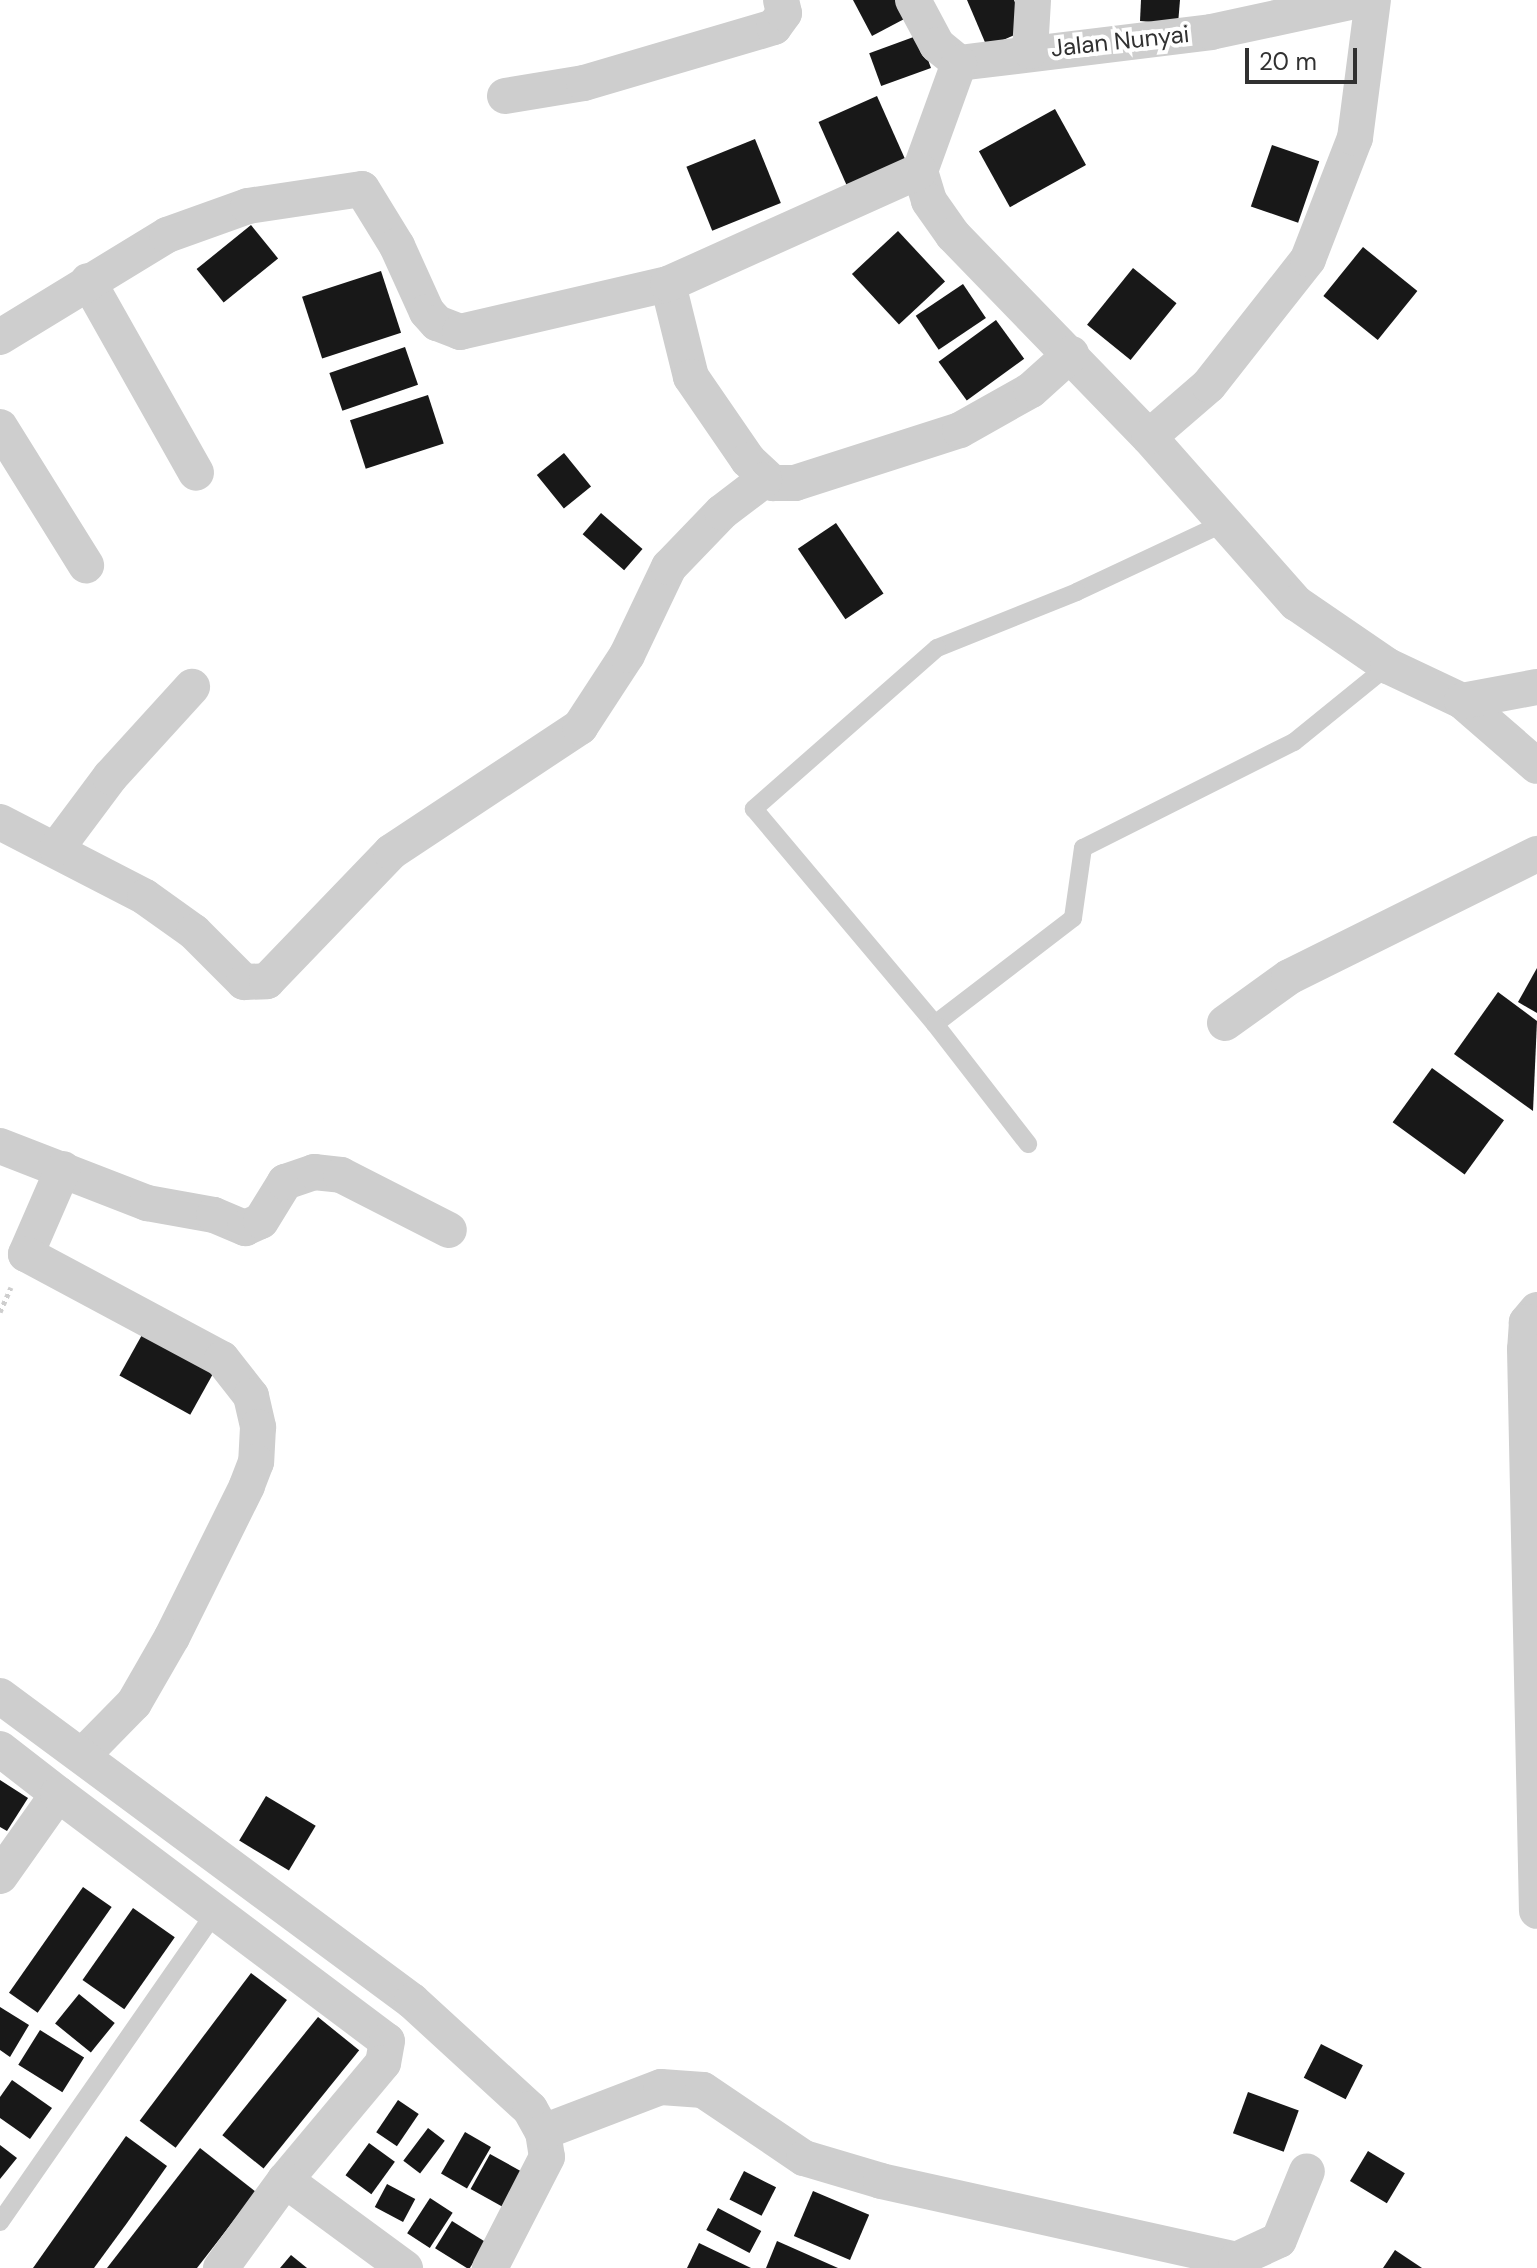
<!DOCTYPE html>
<html>
<head>
<meta charset="utf-8">
<style>
	body { margin:0 }
	#map { position:relative; width:1537px; height:2268px; overflow:hidden; background:#fff; font-family:"DM Sans",sans-serif }
	div>[style] { position:absolute }
	[style*='--x'] { left:calc(var(--x)*1px); top:calc(var(--y)*1px); width:calc(var(--w)*1px); rotate:calc(var(--a)*1deg) }
	.building>* { inset:0; background:#181818; transform-origin:0 0 }
	.path>* { height:5px; margin-top:-2.5px; transform-origin:0; background:repeating-linear-gradient(90deg,#cecece 0 4px,transparent 0 8px) }
	.lane>* { height:18px; margin:-9px; padding:0 9px; transform-origin:9px; border-radius:9px; background:#cecece }
	.street>* { height:36px; margin:-18px; padding:0 18px; transform-origin:18px; border-radius:18px; background:#cecece }
	span { translate:-50% -50%; white-space:nowrap; text-align:center; line-height:1.15; -webkit-text-stroke:8px #fff; paint-order:stroke }
	.street-label { font-size:24px; color:#313131 }
	.scale { position:absolute; left:1245px; top:48px; width:112px; height:36px; box-sizing:border-box; border:4px solid #313131; border-top:0; padding-left:10px; font-size:24px; line-height:28px; white-space:nowrap; color:#313131; -webkit-text-stroke:6px #fff; paint-order:stroke }
</style>
</head>
<body>
<div id="map">
	<div class="building">
		<div style="clip-path:polygon(853px 0,898px 0,908px 17px,872px 36px)"></div>
		<div style="clip-path:polygon(967px 0,1014px 0,1026px 30px,987px 47px)"></div>
		<div style="clip-path:polygon(1141px 0,1180px 0,1178px 24px,1140px 21px)"></div>
		<div style="left:919px;top:35px;width:35px;height:53px;rotate:70deg"></div>
		<div style="left:877px;top:96px;width:70px;height:64px;rotate:66deg"></div>
		<div style="left:1055px;top:109px;width:64px;height:87px;rotate:61deg"></div>
		<div style="left:755px;top:139px;width:69px;height:74px;rotate:68deg"></div>
		<div style="left:1272px;top:145px;width:50px;height:65px;rotate:19deg"></div>
		<div style="left:251px;top:225px;width:43px;height:70px;rotate:51deg"></div>
		<div style="left:898px;top:231px;width:69px;height:63px;rotate:47deg"></div>
		<div style="left:1363px;top:247px;width:70px;height:63px;rotate:39deg"></div>
		<div style="left:1133px;top:268px;width:56px;height:73px;rotate:39deg"></div>
		<div style="left:381px;top:271px;width:65px;height:83px;rotate:72deg"></div>
		<div style="left:963px;top:284px;width:41px;height:57px;rotate:56deg"></div>
		<div style="left:996px;top:320px;width:48px;height:71px;rotate:54deg"></div>
		<div style="left:405px;top:347px;width:40px;height:80px;rotate:71deg"></div>
		<div style="left:428px;top:395px;width:51px;height:82px;rotate:72deg"></div>
		<div style="left:564px;top:453px;width:43px;height:35px;rotate:51deg"></div>
		<div style="left:601px;top:513px;width:55px;height:28px;rotate:41deg"></div>
		<div style="left:836px;top:523px;width:85px;height:46px;rotate:56deg"></div>
		<div style="clip-path:polygon(1537px 968px,1537px 1013px,1518px 1002px)"></div>
		<div style="clip-path:polygon(1498px 992px,1537px 1021px,1533px 1111px,1454px 1054px)"></div>
		<div style="left:1432px;top:1068px;width:89px;height:67px;rotate:36deg"></div>
		<div style="left:148px;top:1324px;width:81px;height:59px;rotate:29deg"></div>
		<div style="clip-path:polygon(0 1780px,28px 1798px,7px 1831px,0 1827px)"></div>
		<div style="left:266px;top:1796px;width:58px;height:52px;rotate:31deg"></div>
		<div style="left:83px;top:1887px;width:35px;height:129px;rotate:35deg"></div>
		<div style="left:133px;top:1908px;width:51px;height:88px;rotate:35deg"></div>
		<div style="left:251px;top:1973px;width:45px;height:185px;rotate:37deg"></div>
		<div style="left:79px;top:1994px;width:46px;height:38px;rotate:39deg"></div>
		<div style="clip-path:polygon(0 2007px,29px 2025px,10px 2057px,0 2050px)"></div>
		<div style="left:318px;top:2017px;width:53px;height:152px;rotate:39deg"></div>
		<div style="left:40px;top:2030px;width:52px;height:41px;rotate:32deg"></div>
		<div style="left:1321px;top:2044px;width:47px;height:38px;rotate:27deg"></div>
		<div style="clip-path:polygon(12px 2080px,52px 2108px,30px 2139px,0 2118px,0 2097px)"></div>
		<div style="left:1248px;top:2092px;width:54px;height:44px;rotate:20deg"></div>
		<div style="left:398px;top:2100px;width:25px;height:39px;rotate:34deg"></div>
		<div style="left:428px;top:2128px;width:21px;height:41px;rotate:37deg"></div>
		<div style="left:465px;top:2132px;width:30px;height:48px;rotate:30deg"></div>
		<div style="clip-path:polygon(126px 2136px,167px 2166px,127px 2223px,94px 2268px,33px 2268px)"></div>
		<div style="left:369px;top:2143px;width:32px;height:40px;rotate:36deg"></div>
		<div style="clip-path:polygon(0 2145px,17px 2158px,0 2179px)"></div>
		<div style="clip-path:polygon(200px 2148px,256px 2192px,197px 2268px,107px 2268px)"></div>
		<div style="left:1368px;top:2151px;width:43px;height:35px;rotate:31deg"></div>
		<div style="left:490px;top:2154px;width:39px;height:40px;rotate:29deg"></div>
		<div style="left:744px;top:2171px;width:36px;height:32px;rotate:27deg"></div>
		<div style="left:387px;top:2184px;width:32px;height:26px;rotate:28deg"></div>
		<div style="left:813px;top:2191px;width:61px;height:49px;rotate:23deg"></div>
		<div style="left:430px;top:2198px;width:27px;height:42px;rotate:33deg"></div>
		<div style="left:718px;top:2208px;width:49px;height:25px;rotate:28deg"></div>
		<div style="left:452px;top:2221px;width:40px;height:32px;rotate:32deg"></div>
		<div style="clip-path:polygon(777px 2241px,838px 2268px,766px 2268px)"></div>
		<div style="clip-path:polygon(699px 2243px,751px 2268px,687px 2268px)"></div>
		<div style="clip-path:polygon(1395px 2250px,1422px 2268px,1383px 2268px)"></div>
		<div style="clip-path:polygon(291px 2255px,307px 2268px,280px 2268px)"></div>
	</div>
	<div class="path">
		<div style="--x:0;--y:1312;--w:27;--a:-66"></div>
	</div>
	<div class="lane">
		<div style="--x:1224;--y:523;--w:162;--a:154.9"></div>
		<div style="--x:1077;--y:592;--w:151;--a:158.2"></div>
		<div style="--x:937;--y:648;--w:244;--a:138.7"></div>
		<div style="--x:754;--y:809;--w:281;--a:49.9"></div>
		<div style="--x:935;--y:1024;--w:174;--a:-37.5"></div>
		<div style="--x:1073;--y:918;--w:71;--a:-81.9"></div>
		<div style="--x:1083;--y:848;--w:236;--a:-26.7"></div>
		<div style="--x:1294;--y:742;--w:121;--a:-39"></div>
		<div style="--x:935;--y:1024;--w:152;--a:52.2"></div>
		<div style="--x:0;--y:2222;--w:376;--a:-55.2"></div>
	</div>
	<div class="street">
		<div style="--x:913;--y:0;--w:51;--a:61.9"></div>
		<div style="--x:937;--y:45;--w:28;--a:39"></div>
		<div style="--x:959;--y:63;--w:254;--a:-7"></div>
		<div style="--x:1211;--y:32;--w:151;--a:-12.2"></div>
		<div style="--x:1030;--y:51;--w:51;--a:-86.6"></div>
		<div style="--x:505;--y:96;--w:80;--a:-9.3"></div>
		<div style="--x:584;--y:83;--w:198;--a:-16.4"></div>
		<div style="--x:774;--y:27;--w:17;--a:-54"></div>
		<div style="--x:784;--y:13;--w:13;--a:-103"></div>
		<div style="--x:920;--y:171;--w:31;--a:73"></div>
		<div style="--x:929;--y:201;--w:42;--a:54.8"></div>
		<div style="--x:953;--y:235;--w:281;--a:45.9"></div>
		<div style="--x:1149;--y:437;--w:222;--a:48.5"></div>
		<div style="--x:1296;--y:603;--w:112;--a:34.4"></div>
		<div style="--x:1388;--y:666;--w:82;--a:25.3"></div>
		<div style="--x:1462;--y:701;--w:99;--a:40.9"></div>
		<div style="--x:920;--y:171;--w:115;--a:-70.1"></div>
		<div style="--x:88;--y:281;--w:220;--a:60.6"></div>
		<div style="--x:668;--y:284;--w:96;--a:76.1"></div>
		<div style="--x:691;--y:377;--w:101;--a:55.5"></div>
		<div style="--x:748;--y:460;--w:34;--a:43"></div>
		<div style="--x:773;--y:483;--w:22;--a:0"></div>
		<div style="--x:795;--y:483;--w:173;--a:-17.8"></div>
		<div style="--x:960;--y:430;--w:81;--a:-29.4"></div>
		<div style="--x:1031;--y:390;--w:54;--a:-42"></div>
		<div style="--x:0;--y:337;--w:196;--a:-31.4"></div>
		<div style="--x:167;--y:235;--w:86;--a:-19.7"></div>
		<div style="--x:248;--y:206;--w:115;--a:-8.5"></div>
		<div style="--x:362;--y:189;--w:67;--a:58.4"></div>
		<div style="--x:397;--y:246;--w:72;--a:65.6"></div>
		<div style="--x:427;--y:312;--w:15;--a:48"></div>
		<div style="--x:437;--y:323;--w:25;--a:21"></div>
		<div style="--x:460;--y:332;--w:213;--a:-13"></div>
		<div style="--x:668;--y:284;--w:276;--a:-24.2"></div>
		<div style="--x:0;--y:427;--w:163;--a:58.1"></div>
		<div style="--x:1149;--y:437;--w:79;--a:-40.9"></div>
		<div style="--x:1209;--y:385;--w:160;--a:-51.8"></div>
		<div style="--x:1308;--y:259;--w:130;--a:-68.8"></div>
		<div style="--x:1355;--y:138;--w:139;--a:-82.6"></div>
		<div style="--x:1462;--y:701;--w:76;--a:-10.6"></div>
		<div style="--x:0;--y:822;--w:163;--a:27.3"></div>
		<div style="--x:145;--y:897;--w:60;--a:35.5"></div>
		<div style="--x:194;--y:932;--w:71;--a:45"></div>
		<div style="--x:244;--y:982;--w:23;--a:-2"></div>
		<div style="--x:267;--y:981;--w:179;--a:-46.1"></div>
		<div style="--x:391;--y:852;--w:227;--a:-33.5"></div>
		<div style="--x:580;--y:727;--w:86;--a:-56.9"></div>
		<div style="--x:627;--y:655;--w:98;--a:-64.5"></div>
		<div style="--x:669;--y:567;--w:76;--a:-46.1"></div>
		<div style="--x:722;--y:512;--w:53;--a:-37.3"></div>
		<div style="--x:57;--y:848;--w:89;--a:-53.3"></div>
		<div style="--x:110;--y:777;--w:122;--a:-47.7"></div>
		<div style="--x:1225;--y:1023;--w:79;--a:-35.7"></div>
		<div style="--x:1289;--y:977;--w:277;--a:-26.4"></div>
		<div style="--x:0;--y:1146;--w:158;--a:21.2"></div>
		<div style="--x:147;--y:1203;--w:68;--a:10.2"></div>
		<div style="--x:214;--y:1215;--w:34;--a:23"></div>
		<div style="--x:245;--y:1228;--w:17;--a:-24"></div>
		<div style="--x:261;--y:1221;--w:46;--a:-58.4"></div>
		<div style="--x:285;--y:1182;--w:31;--a:-19"></div>
		<div style="--x:314;--y:1172;--w:27;--a:6"></div>
		<div style="--x:341;--y:1175;--w:121;--a:27"></div>
		<div style="--x:63;--y:1169;--w:93;--a:113.5"></div>
		<div style="--x:26;--y:1254;--w:222;--a:28.2"></div>
		<div style="--x:222;--y:1359;--w:47;--a:51.9"></div>
		<div style="--x:251;--y:1396;--w:32;--a:77"></div>
		<div style="--x:258;--y:1427;--w:35;--a:93"></div>
		<div style="--x:256;--y:1462;--w:26;--a:111"></div>
		<div style="--x:247;--y:1486;--w:169;--a:116.4"></div>
		<div style="--x:172;--y:1637;--w:76;--a:119.9"></div>
		<div style="--x:134;--y:1703;--w:74;--a:134.5"></div>
		<div style="--x:1537;--y:1310;--w:16;--a:130"></div>
		<div style="--x:1527;--y:1322;--w:27;--a:94"></div>
		<div style="--x:1525;--y:1349;--w:562;--a:88.78"></div>
		<div style="--x:0;--y:1696;--w:513;--a:36.51"></div>
		<div style="--x:412;--y:2001;--w:160;--a:42.5"></div>
		<div style="--x:530;--y:2109;--w:26;--a:61"></div>
		<div style="--x:543;--y:2132;--w:25;--a:81"></div>
		<div style="--x:547;--y:2157;--w:125;--a:117.2"></div>
		<div style="--x:0;--y:1749;--w:73;--a:37.8"></div>
		<div style="--x:0;--y:1876;--w:100;--a:-54.7"></div>
		<div style="--x:58;--y:1794;--w:411;--a:36.9"></div>
		<div style="--x:387;--y:2041;--w:22;--a:100"></div>
		<div style="--x:383;--y:2063;--w:153;--a:129.9"></div>
		<div style="--x:285;--y:2180;--w:109;--a:126"></div>
		<div style="--x:543;--y:2132;--w:126;--a:-20.9"></div>
		<div style="--x:661;--y:2087;--w:42;--a:4.1"></div>
		<div style="--x:703;--y:2090;--w:122;--a:34"></div>
		<div style="--x:804;--y:2158;--w:80;--a:16.6"></div>
		<div style="--x:881;--y:2181;--w:364;--a:12.5"></div>
		<div style="--x:1236;--y:2260;--w:47;--a:-24.9"></div>
		<div style="--x:1279;--y:2240;--w:74;--a:-67.9"></div>
		<div style="--x:285;--y:2180;--w:149;--a:36.3"></div>
	</div>
	<div class="street-label">
		<span style="left:1120px;top:41px;rotate:-6deg">Jalan Nunyai</span>
	</div>
	<div class="scale">20 m</div>
</div>
</body>
</html>
